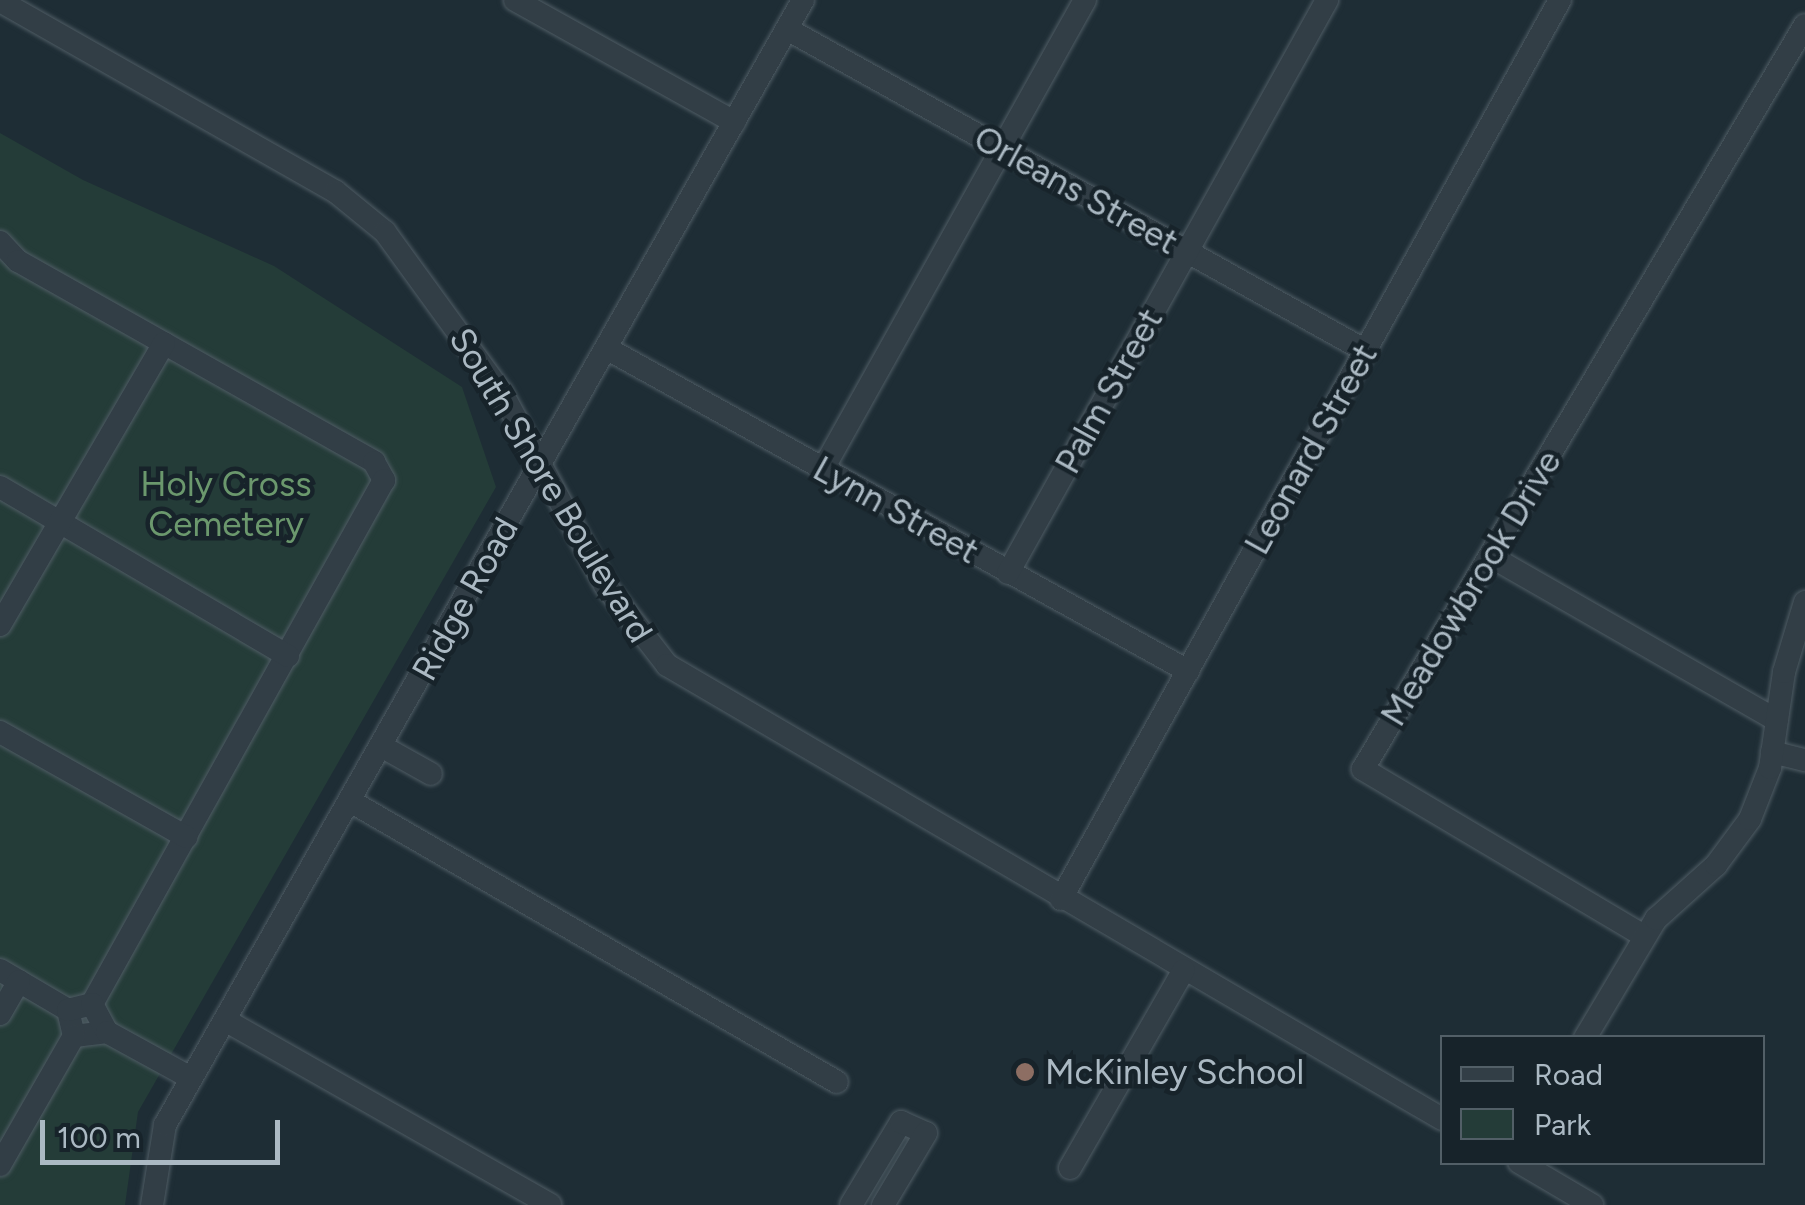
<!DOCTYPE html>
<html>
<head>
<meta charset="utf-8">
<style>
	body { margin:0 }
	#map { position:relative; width:1805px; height:1205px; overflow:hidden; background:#1e2d35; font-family:Figtree,sans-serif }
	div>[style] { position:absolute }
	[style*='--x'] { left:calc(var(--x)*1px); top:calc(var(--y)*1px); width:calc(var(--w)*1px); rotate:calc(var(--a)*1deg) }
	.green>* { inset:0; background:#243c38 }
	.roads { filter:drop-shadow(0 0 2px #4f5c64) drop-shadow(0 0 2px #4f5c64) }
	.minor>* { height:22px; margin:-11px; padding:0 11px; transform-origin:11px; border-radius:11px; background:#323e46 }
	.dots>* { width:28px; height:28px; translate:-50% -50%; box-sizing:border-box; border:5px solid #17232a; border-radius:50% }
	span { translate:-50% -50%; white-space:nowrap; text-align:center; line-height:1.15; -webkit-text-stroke:9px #17232a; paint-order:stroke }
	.street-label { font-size:35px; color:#abb9c3 }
	.park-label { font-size:35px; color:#6b986d }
	.poi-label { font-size:35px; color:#abb9c3 }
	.left { translate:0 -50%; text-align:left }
	.legend { position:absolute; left:1440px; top:1035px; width:325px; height:130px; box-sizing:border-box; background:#17232a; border:2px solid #525f67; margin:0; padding:12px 18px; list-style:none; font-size:30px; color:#abb9c3 }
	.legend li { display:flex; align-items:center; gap:20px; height:50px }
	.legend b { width:50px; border:2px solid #525f67 }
	.scale { position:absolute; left:40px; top:1120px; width:240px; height:45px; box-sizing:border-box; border:5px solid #abb9c3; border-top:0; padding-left:12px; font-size:30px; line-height:35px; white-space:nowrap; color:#abb9c3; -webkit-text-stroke:8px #17232a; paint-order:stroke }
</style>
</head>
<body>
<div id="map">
	<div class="green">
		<div style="clip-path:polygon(0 133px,83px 180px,274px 266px,462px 387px,496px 487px,138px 1112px,125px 1205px,0 1205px)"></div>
	</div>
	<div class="roads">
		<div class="minor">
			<div style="--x:515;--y:0;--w:251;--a:29.1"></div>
			<div style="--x:0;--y:1;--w:386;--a:29.6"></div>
			<div style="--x:336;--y:192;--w:63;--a:39.2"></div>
			<div style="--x:385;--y:232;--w:199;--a:54"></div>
			<div style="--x:502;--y:393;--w:218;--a:61.8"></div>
			<div style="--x:605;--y:585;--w:101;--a:52.2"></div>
			<div style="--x:667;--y:665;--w:898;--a:30.36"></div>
			<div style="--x:787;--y:29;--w:663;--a:29.08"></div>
			<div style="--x:0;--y:242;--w:26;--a:47"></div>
			<div style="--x:18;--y:261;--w:409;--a:29.4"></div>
			<div style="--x:374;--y:462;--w:21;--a:61"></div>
			<div style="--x:384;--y:480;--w:600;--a:119.13"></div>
			<div style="--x:606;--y:348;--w:666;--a:29.03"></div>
			<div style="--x:823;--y:469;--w:537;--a:-60.81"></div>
			<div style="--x:0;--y:487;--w:334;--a:30.4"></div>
			<div style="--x:1490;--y:556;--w:330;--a:29.8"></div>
			<div style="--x:1008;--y:573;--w:656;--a:-60.89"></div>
			<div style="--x:0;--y:625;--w:326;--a:-59.8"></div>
			<div style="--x:0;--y:732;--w:214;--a:29.4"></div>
			<div style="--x:381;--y:746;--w:57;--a:29.2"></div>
			<div style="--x:1772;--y:752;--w:34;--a:14"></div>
			<div style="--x:350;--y:801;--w:562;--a:29.99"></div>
			<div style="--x:1061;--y:899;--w:1028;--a:-60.97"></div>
			<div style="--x:1644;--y:936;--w:327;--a:-149.3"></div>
			<div style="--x:1363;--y:769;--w:865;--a:-59.29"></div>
			<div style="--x:0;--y:970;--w:79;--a:30.5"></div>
			<div style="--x:0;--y:1014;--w:38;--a:-60"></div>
			<div style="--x:225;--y:1020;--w:374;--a:29.6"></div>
			<div style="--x:107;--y:1032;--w:33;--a:173"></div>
			<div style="--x:74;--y:1036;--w:27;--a:-103"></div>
			<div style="--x:68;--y:1010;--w:25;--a:-14"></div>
			<div style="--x:92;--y:1004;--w:32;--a:62"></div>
			<div style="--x:107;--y:1032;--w:96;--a:28.7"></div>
			<div style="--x:1585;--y:1038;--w:139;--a:-59.2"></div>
			<div style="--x:1656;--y:919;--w:81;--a:-42"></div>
			<div style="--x:1716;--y:865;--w:57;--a:-53.5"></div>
			<div style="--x:1750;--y:819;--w:55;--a:-68.6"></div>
			<div style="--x:1770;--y:768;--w:97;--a:-81.7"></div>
			<div style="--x:1784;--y:672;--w:73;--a:-73.3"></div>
			<div style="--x:1519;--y:1162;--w:85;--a:30.5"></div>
			<div style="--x:0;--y:1165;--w:149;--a:-60.2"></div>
			<div style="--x:1070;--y:1168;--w:228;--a:-60.1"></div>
			<div style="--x:152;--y:1205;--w:81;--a:-80.8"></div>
			<div style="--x:165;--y:1125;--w:1293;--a:-60.44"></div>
			<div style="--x:851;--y:1205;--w:97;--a:-58.9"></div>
			<div style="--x:901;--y:1122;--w:27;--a:24"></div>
			<div style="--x:926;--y:1133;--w:84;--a:120.8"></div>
		</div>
	</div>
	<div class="dots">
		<div style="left:1025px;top:1072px;background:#8d6e63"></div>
	</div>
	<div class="street-label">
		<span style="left:1076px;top:190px;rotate:29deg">Orleans Street</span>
		<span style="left:1109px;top:391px;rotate:-61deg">Palm Street</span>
		<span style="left:1311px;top:449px;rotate:-61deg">Leonard Street</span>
		<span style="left:551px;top:485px;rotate:59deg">South Shore Boulevard</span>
		<span style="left:896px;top:510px;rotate:29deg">Lynn Street</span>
		<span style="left:1471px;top:588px;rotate:-59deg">Meadowbrook Drive</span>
		<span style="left:465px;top:599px;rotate:-61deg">Ridge Road</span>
	</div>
	<div class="park-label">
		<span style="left:226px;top:504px">Holy Cross<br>Cemetery</span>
	</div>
	<div class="poi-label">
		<span class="left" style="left:1045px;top:1072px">McKinley School</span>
	</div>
	<ul class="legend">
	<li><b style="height:12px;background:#323e46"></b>Road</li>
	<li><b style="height:28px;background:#243c38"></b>Park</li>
	</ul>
	<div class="scale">100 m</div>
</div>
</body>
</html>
